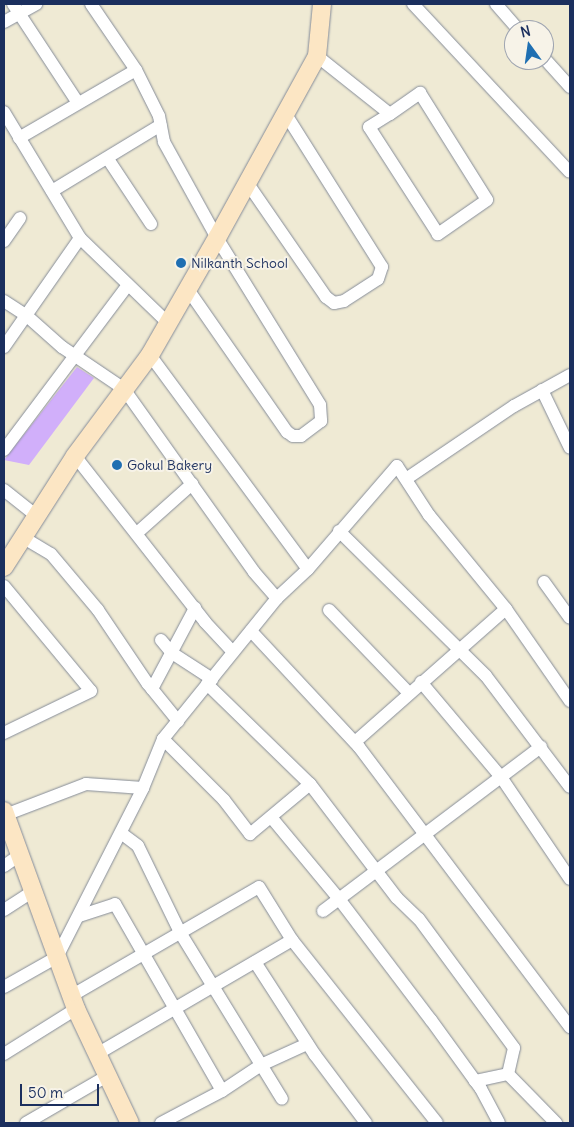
<!DOCTYPE html>
<html>
<head>
<meta charset="utf-8">
<style>
	body { margin:0 }
	#map { position:relative; width:574px; height:1127px; overflow:hidden; background:#efead4; font-family:Delius,sans-serif }
	div>[style] { position:absolute }
	[style*='--x'] { left:calc(var(--x)*1px); top:calc(var(--y)*1px); width:calc(var(--w)*1px); rotate:calc(var(--a)*1deg) }
	.building>* { inset:0; background:#d1affa }
	.roads { filter:drop-shadow(0 0 1px #858c99) drop-shadow(0 0 1px #858c99) }
	.minor>* { height:12px; margin:-6px; padding:0 6px; transform-origin:6px; border-radius:6px; background:#fff }
	.secondary>* { height:18px; margin:-9px; padding:0 9px; transform-origin:9px; border-radius:9px; background:#fce6c4 }
	.dots>* { width:14px; height:14px; translate:-50% -50%; box-sizing:border-box; border:2px solid #f7f3e8; border-radius:50% }
	span { translate:-50% -50%; white-space:nowrap; text-align:center; line-height:1.15; -webkit-text-stroke:4px #f7f3e8; paint-order:stroke }
	.poi-label { font-size:14px; color:#1b2f5e }
	.left { translate:0 -50%; text-align:left }
	.frame { position:absolute; inset:0; border:5px solid #1b2f5e; pointer-events:none }
	.north { position:absolute; left:504px; top:20px; width:50px; height:50px; box-sizing:border-box; background:#f7f3e8; border:1px solid #9fa5b1; border-radius:50%; rotate:346deg; font-size:14px; font-weight:700; line-height:20px; text-align:center; color:#1b2f5e }
	.north::after { content:''; display:block; margin:auto; width:18px; height:22px; background:#1f6fb2; clip-path:polygon(50% 0,100% 100%,50% 72%,0 100%) }
	.scale { position:absolute; left:20px; top:1084px; width:79px; height:22px; box-sizing:border-box; border:2px solid #1b2f5e; border-top:0; padding-left:6px; font-size:15px; line-height:18px; white-space:nowrap; color:#1b2f5e; -webkit-text-stroke:4px #f7f3e8; paint-order:stroke }
</style>
</head>
<body>
<div id="map">
	<div class="building">
		<div style="clip-path:polygon(77px 367px,94px 378px,29px 465px,4px 460px)"></div>
	</div>
	<div class="roads">
		<div class="minor">
			<div style="--x:13;--y:4;--w:118;--a:56.7"></div>
			<div style="--x:91;--y:4;--w:80;--a:55.7"></div>
			<div style="--x:136;--y:70;--w:51;--a:63.4"></div>
			<div style="--x:159;--y:116;--w:26;--a:79"></div>
			<div style="--x:164;--y:142;--w:110;--a:61.1"></div>
			<div style="--x:217;--y:238;--w:196;--a:58.3"></div>
			<div style="--x:320;--y:405;--w:16;--a:86"></div>
			<div style="--x:321;--y:421;--w:25;--a:143"></div>
			<div style="--x:301;--y:436;--w:8;--a:180"></div>
			<div style="--x:293;--y:436;--w:7;--a:-146"></div>
			<div style="--x:287;--y:432;--w:175;--a:-124.8"></div>
			<div style="--x:413;--y:4;--w:229;--a:47"></div>
			<div style="--x:496;--y:4;--w:35;--a:49"></div>
			<div style="--x:4;--y:22;--w:37;--a:-29"></div>
			<div style="--x:317;--y:56;--w:93;--a:38.5"></div>
			<div style="--x:390;--y:114;--w:37;--a:-35"></div>
			<div style="--x:420;--y:93;--w:126;--a:57.9"></div>
			<div style="--x:487;--y:200;--w:60;--a:145.2"></div>
			<div style="--x:438;--y:234;--w:127;--a:-122.8"></div>
			<div style="--x:369;--y:127;--w:25;--a:-32"></div>
			<div style="--x:544;--y:58;--w:39;--a:48"></div>
			<div style="--x:4;--y:112;--w:147;--a:58.9"></div>
			<div style="--x:80;--y:238;--w:122;--a:44"></div>
			<div style="--x:19;--y:138;--w:135;--a:-30.2"></div>
			<div style="--x:108;--y:159;--w:78;--a:56.5"></div>
			<div style="--x:246;--y:181;--w:141;--a:55.4"></div>
			<div style="--x:326;--y:297;--w:10;--a:37"></div>
			<div style="--x:334;--y:303;--w:10;--a:-11"></div>
			<div style="--x:344;--y:301;--w:40;--a:-32.9"></div>
			<div style="--x:378;--y:279;--w:13;--a:-72"></div>
			<div style="--x:382;--y:267;--w:182;--a:-122.2"></div>
			<div style="--x:52;--y:191;--w:127;--a:-31.2"></div>
			<div style="--x:4;--y:241;--w:28;--a:-55"></div>
			<div style="--x:4;--y:301;--w:27;--a:33"></div>
			<div style="--x:27;--y:316;--w:47;--a:41.5"></div>
			<div style="--x:62;--y:347;--w:75;--a:34.1"></div>
			<div style="--x:124;--y:389;--w:224;--a:54.6"></div>
			<div style="--x:254;--y:572;--w:35;--a:49"></div>
			<div style="--x:4;--y:347;--w:133;--a:-55.1"></div>
			<div style="--x:150;--y:355;--w:266;--a:53.6"></div>
			<div style="--x:542;--y:390;--w:64;--a:64.2"></div>
			<div style="--x:4;--y:450;--w:206;--a:-53.1"></div>
			<div style="--x:75;--y:456;--w:211;--a:51.9"></div>
			<div style="--x:205;--y:622;--w:41;--a:47"></div>
			<div style="--x:406;--y:479;--w:130;--a:-34.1"></div>
			<div style="--x:514;--y:406;--w:64;--a:-29"></div>
			<div style="--x:4;--y:490;--w:43;--a:38.5"></div>
			<div style="--x:339;--y:531;--w:206;--a:44.6"></div>
			<div style="--x:486;--y:676;--w:139;--a:52.9"></div>
			<div style="--x:137;--y:533;--w:74;--a:-41.7"></div>
			<div style="--x:24;--y:538;--w:31;--a:31"></div>
			<div style="--x:51;--y:554;--w:73;--a:50"></div>
			<div style="--x:98;--y:610;--w:89;--a:56"></div>
			<div style="--x:148;--y:684;--w:48;--a:51"></div>
			<div style="--x:544;--y:582;--w:44;--a:54.2"></div>
			<div style="--x:4;--y:586;--w:136;--a:50.4"></div>
			<div style="--x:91;--y:691;--w:97;--a:154.2"></div>
			<div style="--x:329;--y:610;--w:115;--a:46.1"></div>
			<div style="--x:251;--y:631;--w:158;--a:47"></div>
			<div style="--x:359;--y:747;--w:351;--a:53"></div>
			<div style="--x:161;--y:640;--w:17;--a:50"></div>
			<div style="--x:172;--y:653;--w:48;--a:33"></div>
			<div style="--x:421;--y:682;--w:124;--a:49.9"></div>
			<div style="--x:501;--y:777;--w:123;--a:55.9"></div>
			<div style="--x:207;--y:684;--w:144;--a:44.2"></div>
			<div style="--x:310;--y:784;--w:143;--a:52.7"></div>
			<div style="--x:397;--y:898;--w:30;--a:44"></div>
			<div style="--x:419;--y:919;--w:160;--a:53.6"></div>
			<div style="--x:514;--y:1048;--w:27;--a:103"></div>
			<div style="--x:508;--y:1074;--w:34;--a:168"></div>
			<div style="--x:152;--y:689;--w:92;--a:-62"></div>
			<div style="--x:163;--y:739;--w:86;--a:45"></div>
			<div style="--x:224;--y:800;--w:43;--a:52.6"></div>
			<div style="--x:250;--y:834;--w:78;--a:-39.8"></div>
			<div style="--x:355;--y:742;--w:201;--a:-41.4"></div>
			<div style="--x:5;--y:815;--w:87;--a:-20.9"></div>
			<div style="--x:86;--y:784;--w:57;--a:4"></div>
			<div style="--x:271;--y:817;--w:107;--a:50.3"></div>
			<div style="--x:339;--y:899;--w:152;--a:52.8"></div>
			<div style="--x:431;--y:1020;--w:85;--a:54.1"></div>
			<div style="--x:481;--y:1089;--w:38;--a:62"></div>
			<div style="--x:121;--y:833;--w:21;--a:37"></div>
			<div style="--x:138;--y:846;--w:98;--a:64"></div>
			<div style="--x:181;--y:934;--w:193;--a:58.5"></div>
			<div style="--x:4;--y:866;--w:19;--a:-35"></div>
			<div style="--x:4;--y:910;--w:35;--a:-33"></div>
			<div style="--x:323;--y:911;--w:273;--a:-37"></div>
			<div style="--x:79;--y:916;--w:38;--a:-18"></div>
			<div style="--x:115;--y:904;--w:215;--a:60.2"></div>
			<div style="--x:255;--y:962;--w:111;--a:57.2"></div>
			<div style="--x:315;--y:1055;--w:85;--a:53.1"></div>
			<div style="--x:4;--y:987;--w:61;--a:-29.5"></div>
			<div style="--x:57;--y:957;--w:190;--a:-63"></div>
			<div style="--x:143;--y:788;--w:53;--a:-67.8"></div>
			<div style="--x:163;--y:739;--w:181;--a:-51"></div>
			<div style="--x:277;--y:598;--w:42;--a:-43.1"></div>
			<div style="--x:308;--y:569;--w:136;--a:-49.2"></div>
			<div style="--x:397;--y:466;--w:59;--a:56.9"></div>
			<div style="--x:429;--y:515;--w:122;--a:50.7"></div>
			<div style="--x:506;--y:609;--w:112;--a:55.2"></div>
			<div style="--x:71;--y:996;--w:217;--a:-30.1"></div>
			<div style="--x:259;--y:887;--w:62;--a:58.1"></div>
			<div style="--x:292;--y:940;--w:233;--a:51.6"></div>
			<div style="--x:4;--y:1054;--w:85;--a:-32"></div>
			<div style="--x:97;--y:1054;--w:226;--a:-30.3"></div>
			<div style="--x:508;--y:1074;--w:69;--a:45.6"></div>
			<div style="--x:26;--y:1123;--w:94;--a:-30.1"></div>
			<div style="--x:161;--y:1123;--w:69;--a:-27.7"></div>
			<div style="--x:222;--y:1091;--w:47;--a:-33.7"></div>
			<div style="--x:261;--y:1065;--w:51;--a:-24.5"></div>
		</div>
		<div class="secondary">
			<div style="--x:4;--y:567;--w:132;--a:-57.4"></div>
			<div style="--x:75;--y:456;--w:126;--a:-53.4"></div>
			<div style="--x:150;--y:355;--w:135;--a:-60.2"></div>
			<div style="--x:217;--y:238;--w:208;--a:-61.2"></div>
			<div style="--x:317;--y:56;--w:52;--a:-84.5"></div>
			<div style="--x:4;--y:811;--w:211;--a:70"></div>
			<div style="--x:76;--y:1009;--w:126;--a:64.7"></div>
		</div>
	</div>
	<div class="dots">
		<div style="left:181px;top:263px;background:#1f6fb2"></div>
		<div style="left:117px;top:465px;background:#1f6fb2"></div>
	</div>
	<div class="poi-label">
		<span class="left" style="left:191px;top:263px">Nilkanth School</span>
		<span class="left" style="left:127px;top:465px">Gokul Bakery</span>
	</div>
	<div class="frame"></div>
	<div class="north">N</div>
	<div class="scale">50 m</div>
</div>
</body>
</html>
